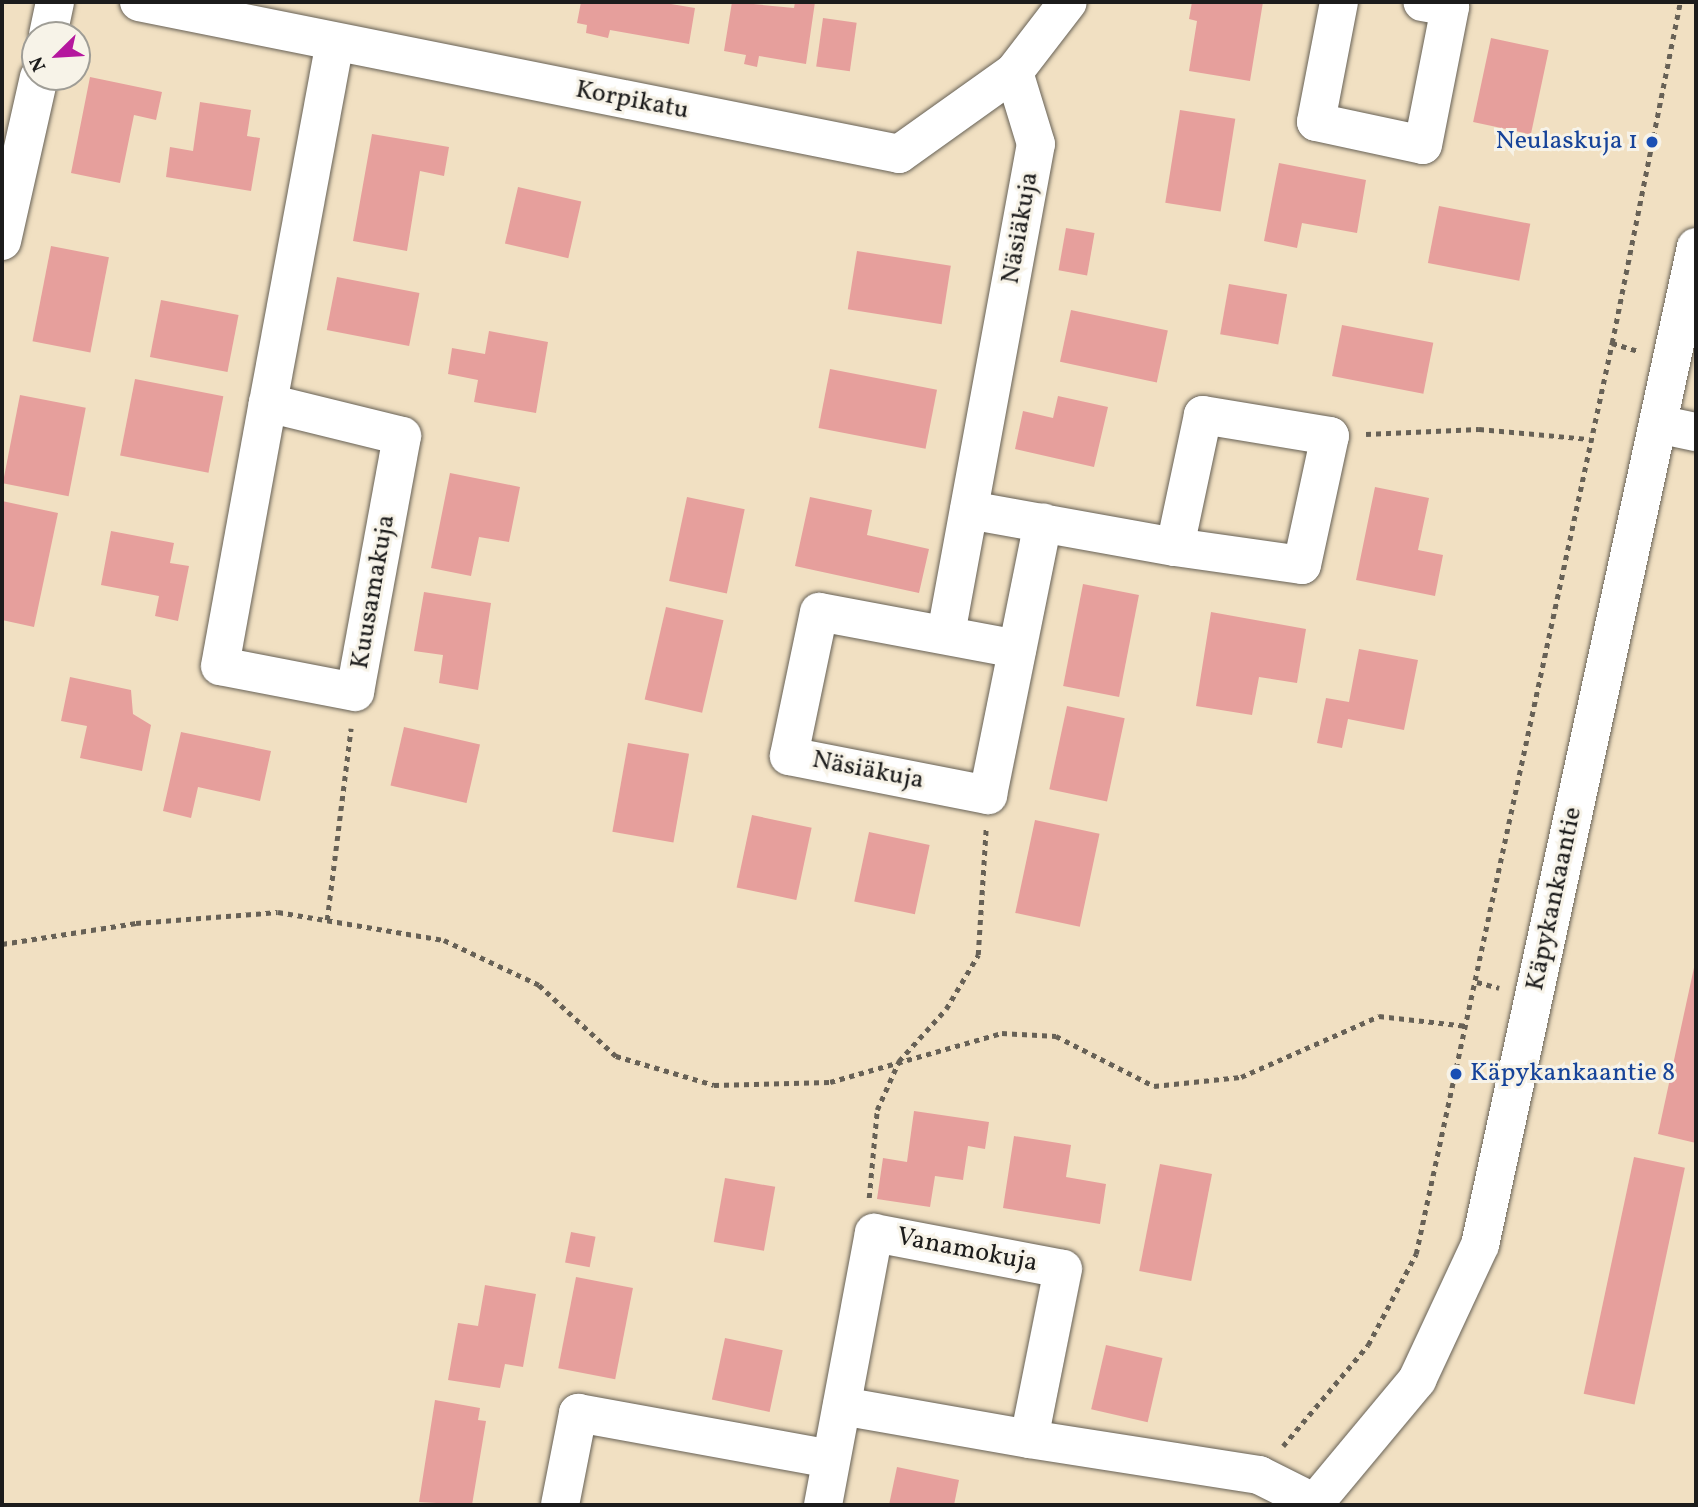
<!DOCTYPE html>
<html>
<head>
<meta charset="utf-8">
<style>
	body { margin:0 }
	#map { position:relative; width:1698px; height:1507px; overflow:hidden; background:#f1e0c2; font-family:Vollkorn,serif }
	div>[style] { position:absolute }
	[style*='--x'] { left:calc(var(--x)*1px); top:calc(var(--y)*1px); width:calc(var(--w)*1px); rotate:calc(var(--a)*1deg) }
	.building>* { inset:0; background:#e69f9c; transform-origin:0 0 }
	.path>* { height:4.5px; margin-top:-2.25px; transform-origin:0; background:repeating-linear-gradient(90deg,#676156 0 5px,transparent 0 10px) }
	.roads { filter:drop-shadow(0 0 2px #676156) drop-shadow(0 0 2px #676156) }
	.minor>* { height:38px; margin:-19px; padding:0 19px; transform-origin:19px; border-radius:19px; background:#fff }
	.dots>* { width:19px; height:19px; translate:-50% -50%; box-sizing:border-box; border:4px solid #f7f3e8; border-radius:50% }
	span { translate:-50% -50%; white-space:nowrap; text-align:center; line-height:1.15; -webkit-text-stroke:6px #f7f3e8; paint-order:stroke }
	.street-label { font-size:26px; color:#1c1c1c }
	.transit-label { font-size:26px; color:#164399 }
	.right { translate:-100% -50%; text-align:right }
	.left { translate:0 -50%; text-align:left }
	.frame { position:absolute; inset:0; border:4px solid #1c1c1c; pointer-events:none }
	.north { position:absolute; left:21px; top:21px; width:70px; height:70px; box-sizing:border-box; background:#f7f3e8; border:2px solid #9f9d96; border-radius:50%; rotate:246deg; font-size:19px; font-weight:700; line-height:28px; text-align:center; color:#1c1c1c }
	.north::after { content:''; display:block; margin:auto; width:24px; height:32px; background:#b5179e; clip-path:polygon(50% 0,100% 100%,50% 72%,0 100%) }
</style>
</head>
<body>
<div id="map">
	<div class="building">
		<div style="clip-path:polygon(581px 2px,659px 2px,695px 8px,689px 44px,610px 30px,608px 38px,586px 33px,587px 25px,577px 23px)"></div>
		<div style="clip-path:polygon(732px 2px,794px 8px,795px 2px,815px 2px,806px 64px,759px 56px,757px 67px,744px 64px,746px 55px,724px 51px)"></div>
		<div style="clip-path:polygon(1192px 2px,1263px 2px,1250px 81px,1189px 71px,1197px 21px,1189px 19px)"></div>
		<div style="left:823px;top:18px;width:34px;height:49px;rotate:8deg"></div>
		<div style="left:1491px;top:38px;width:59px;height:86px;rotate:12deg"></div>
		<div style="clip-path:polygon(90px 77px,162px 92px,156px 120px,134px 115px,120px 183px,71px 173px)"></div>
		<div style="clip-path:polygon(200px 102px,251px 110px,247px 136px,260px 138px,251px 191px,166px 177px,170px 147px,193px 151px)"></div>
		<div style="left:1180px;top:110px;width:56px;height:94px;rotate:9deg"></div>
		<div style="clip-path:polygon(372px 134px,449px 147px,444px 176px,420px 171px,407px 251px,353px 241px)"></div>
		<div style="clip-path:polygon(1279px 163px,1366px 180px,1357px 233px,1302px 223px,1297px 248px,1264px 241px)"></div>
		<div style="left:518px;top:187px;width:65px;height:58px;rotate:13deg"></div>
		<div style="left:1439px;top:206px;width:93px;height:58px;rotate:11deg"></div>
		<div style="left:1066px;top:228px;width:29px;height:43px;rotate:10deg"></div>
		<div style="left:51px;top:246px;width:59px;height:97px;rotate:11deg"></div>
		<div style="left:857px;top:251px;width:95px;height:59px;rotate:9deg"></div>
		<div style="left:337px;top:277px;width:84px;height:54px;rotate:11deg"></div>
		<div style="left:1229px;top:284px;width:59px;height:51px;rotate:10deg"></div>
		<div style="left:161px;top:300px;width:79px;height:58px;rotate:11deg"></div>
		<div style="left:1071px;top:310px;width:99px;height:53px;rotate:12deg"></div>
		<div style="left:1342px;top:325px;width:93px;height:52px;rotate:11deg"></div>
		<div style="clip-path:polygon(489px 331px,548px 342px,536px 413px,474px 402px,478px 380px,448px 374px,452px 348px,485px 354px)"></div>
		<div style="left:830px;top:369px;width:109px;height:60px;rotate:11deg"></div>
		<div style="left:135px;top:379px;width:90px;height:78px;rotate:11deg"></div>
		<div style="left:20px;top:395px;width:67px;height:90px;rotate:11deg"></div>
		<div style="clip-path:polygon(1058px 396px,1108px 407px,1094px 467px,1015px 449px,1023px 411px,1053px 418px)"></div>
		<div style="clip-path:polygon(450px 473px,520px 487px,509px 542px,479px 537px,471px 576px,431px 568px)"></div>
		<div style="clip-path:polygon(1375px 487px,1429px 498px,1418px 550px,1443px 555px,1435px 596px,1356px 580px)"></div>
		<div style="left:687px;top:497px;width:59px;height:86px;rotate:12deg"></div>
		<div style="clip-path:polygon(810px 497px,872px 510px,867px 535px,929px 549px,919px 593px,795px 566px)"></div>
		<div style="clip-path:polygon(2px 501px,58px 513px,34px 627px,2px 620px)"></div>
		<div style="clip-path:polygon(111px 531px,174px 543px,170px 563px,189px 566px,178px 621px,155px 616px,159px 596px,101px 585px)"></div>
		<div style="left:1083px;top:584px;width:57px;height:104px;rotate:11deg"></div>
		<div style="clip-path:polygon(424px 592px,491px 603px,478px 690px,439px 683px,443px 655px,414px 651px)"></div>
		<div style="left:666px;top:607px;width:59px;height:95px;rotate:13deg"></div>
		<div style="clip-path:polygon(1211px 612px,1306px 629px,1297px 683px,1259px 677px,1252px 715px,1196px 706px)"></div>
		<div style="clip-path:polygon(1359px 649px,1418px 660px,1404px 730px,1348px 719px,1342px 748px,1317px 743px,1326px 698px,1349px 702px)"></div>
		<div style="clip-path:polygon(70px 677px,131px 690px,133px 714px,151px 725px,142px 771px,80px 758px,87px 726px,61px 721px)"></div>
		<div style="left:1067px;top:706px;width:59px;height:85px;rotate:12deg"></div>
		<div style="left:404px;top:727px;width:78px;height:60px;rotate:13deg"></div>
		<div style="clip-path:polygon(181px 732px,271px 751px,260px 801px,198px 787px,191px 818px,163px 811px)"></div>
		<div style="left:628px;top:743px;width:62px;height:90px;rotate:10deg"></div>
		<div style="left:752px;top:815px;width:61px;height:74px;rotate:12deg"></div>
		<div style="left:1035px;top:820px;width:66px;height:95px;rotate:12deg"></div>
		<div style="left:869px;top:832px;width:62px;height:71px;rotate:12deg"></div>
		<div style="clip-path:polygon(1695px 963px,1696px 963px,1696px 1143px,1658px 1134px)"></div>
		<div style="clip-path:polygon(914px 1111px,989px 1122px,985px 1149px,968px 1146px,963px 1180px,935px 1176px,930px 1207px,877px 1199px,883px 1158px,907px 1162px)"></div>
		<div style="clip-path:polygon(1014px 1136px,1071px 1145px,1066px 1177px,1106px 1184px,1100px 1224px,1003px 1208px)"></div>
		<div style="left:1634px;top:1157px;width:52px;height:242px;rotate:12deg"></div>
		<div style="left:1160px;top:1164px;width:53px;height:109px;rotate:11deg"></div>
		<div style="left:725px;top:1178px;width:51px;height:65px;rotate:10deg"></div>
		<div style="left:571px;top:1232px;width:25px;height:31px;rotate:11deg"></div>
		<div style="left:576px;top:1277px;width:58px;height:93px;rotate:11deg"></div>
		<div style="clip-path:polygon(485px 1285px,536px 1294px,523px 1367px,505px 1364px,500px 1388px,448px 1380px,458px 1323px,478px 1326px)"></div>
		<div style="left:725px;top:1338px;width:59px;height:63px;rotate:12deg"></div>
		<div style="left:1106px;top:1345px;width:58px;height:66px;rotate:13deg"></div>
		<div style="clip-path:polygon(435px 1400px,480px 1408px,478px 1420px,486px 1421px,472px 1505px,419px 1502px)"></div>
		<div style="clip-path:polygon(897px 1467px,959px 1480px,954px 1505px,889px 1505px)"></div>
	</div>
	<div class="path">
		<div style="--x:1612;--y:343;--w:27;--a:17"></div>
		<div style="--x:1366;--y:434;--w:113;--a:-2.5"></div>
		<div style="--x:1479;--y:429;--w:109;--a:5.2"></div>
		<div style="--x:327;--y:920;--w:193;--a:-82.9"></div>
		<div style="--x:2;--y:944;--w:136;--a:-8.9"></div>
		<div style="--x:136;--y:923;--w:142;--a:-4.4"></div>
		<div style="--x:278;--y:912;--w:168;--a:9.6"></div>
		<div style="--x:444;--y:940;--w:105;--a:25.3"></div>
		<div style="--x:539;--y:985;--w:105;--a:42.7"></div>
		<div style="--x:616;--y:1056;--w:102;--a:16.5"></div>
		<div style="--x:714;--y:1085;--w:116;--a:-1.5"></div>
		<div style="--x:830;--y:1082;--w:179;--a:-15.9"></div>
		<div style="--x:1002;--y:1033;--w:54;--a:3.2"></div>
		<div style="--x:1056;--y:1036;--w:110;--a:27"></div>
		<div style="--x:1154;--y:1086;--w:87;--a:-5.9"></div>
		<div style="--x:1241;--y:1077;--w:151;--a:-23.8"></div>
		<div style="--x:1379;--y:1016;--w:89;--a:6.5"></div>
		<div style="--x:1477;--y:982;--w:23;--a:15"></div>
		<div style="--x:869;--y:1198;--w:88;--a:-84.8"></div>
		<div style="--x:877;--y:1110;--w:54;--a:-65.8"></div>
		<div style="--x:899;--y:1061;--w:70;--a:-47.9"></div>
		<div style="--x:946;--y:1009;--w:63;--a:-59.3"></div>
		<div style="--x:978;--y:955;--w:126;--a:-86.4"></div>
		<div style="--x:1283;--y:1446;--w:132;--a:-49.9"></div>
		<div style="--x:1368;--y:1345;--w:103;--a:-62.2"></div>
		<div style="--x:1416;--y:1254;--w:932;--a:-77.86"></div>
		<div style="--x:1612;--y:343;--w:348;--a:-78.7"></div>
	</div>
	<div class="roads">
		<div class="minor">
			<div style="--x:139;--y:2;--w:775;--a:11.31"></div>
			<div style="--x:899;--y:154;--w:141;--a:-35.5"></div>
			<div style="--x:1014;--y:72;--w:88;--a:-52.4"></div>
			<div style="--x:1339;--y:2;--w:122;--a:100.9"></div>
			<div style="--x:1316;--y:122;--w:109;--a:12.1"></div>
			<div style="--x:1423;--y:145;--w:141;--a:-78.9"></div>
			<div style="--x:1450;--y:7;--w:28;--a:-170"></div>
			<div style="--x:48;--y:35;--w:34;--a:-78"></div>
			<div style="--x:2;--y:241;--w:168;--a:-77.3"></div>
			<div style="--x:268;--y:403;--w:138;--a:13.8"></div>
			<div style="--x:402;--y:436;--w:260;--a:100.4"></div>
			<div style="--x:355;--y:692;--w:137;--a:-169.1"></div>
			<div style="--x:220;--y:666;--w:267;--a:-79.7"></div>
			<div style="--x:268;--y:403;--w:366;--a:-79.5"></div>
			<div style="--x:1658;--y:424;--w:39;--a:12"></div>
			<div style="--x:969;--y:510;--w:209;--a:10.2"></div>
			<div style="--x:1175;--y:547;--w:128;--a:8.1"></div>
			<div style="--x:1302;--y:565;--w:132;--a:-77.8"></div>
			<div style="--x:1330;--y:436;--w:129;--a:-170.6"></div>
			<div style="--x:1203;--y:415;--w:135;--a:102"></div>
			<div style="--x:946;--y:634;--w:498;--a:-79.6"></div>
			<div style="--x:1036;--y:144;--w:75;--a:-107"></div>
			<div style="--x:1017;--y:649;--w:201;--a:-169.4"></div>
			<div style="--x:819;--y:612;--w:147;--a:101.8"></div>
			<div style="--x:789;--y:756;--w:203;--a:11.1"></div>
			<div style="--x:988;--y:795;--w:278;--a:-78.6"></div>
			<div style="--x:842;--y:1406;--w:190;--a:10"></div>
			<div style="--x:560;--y:1505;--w:94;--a:-78.9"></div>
			<div style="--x:578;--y:1413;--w:257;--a:10.3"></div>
			<div style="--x:823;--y:1505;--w:277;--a:-79.4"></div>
			<div style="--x:874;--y:1233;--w:192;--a:10.8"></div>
			<div style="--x:1063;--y:1269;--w:173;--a:101.3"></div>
			<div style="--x:1029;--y:1439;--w:233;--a:8.9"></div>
			<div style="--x:1259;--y:1475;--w:63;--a:26.6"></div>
			<div style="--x:1313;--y:1505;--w:163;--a:-50.2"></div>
			<div style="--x:1417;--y:1380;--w:149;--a:-65"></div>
			<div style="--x:1480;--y:1245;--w:1021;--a:-77.79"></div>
		</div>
	</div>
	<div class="dots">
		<div style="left:1652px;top:142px;background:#1a4fb4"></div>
		<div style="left:1456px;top:1074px;background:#1a4fb4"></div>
	</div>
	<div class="street-label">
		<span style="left:632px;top:101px;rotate:11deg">Korpikatu</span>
		<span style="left:1021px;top:228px;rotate:-80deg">Näsiäkuja</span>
		<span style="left:374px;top:592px;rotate:-80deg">Kuusamakuja</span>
		<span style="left:868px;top:771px;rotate:11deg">Näsiäkuja</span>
		<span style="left:1555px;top:899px;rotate:-78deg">Käpykankaantie</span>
		<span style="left:967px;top:1251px;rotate:11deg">Vanamokuja</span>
	</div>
	<div class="transit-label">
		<span class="right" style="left:1638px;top:142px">Neulaskuja 1</span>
		<span class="left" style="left:1470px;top:1074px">Käpykankaantie 8</span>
	</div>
	<div class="frame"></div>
	<div class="north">N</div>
</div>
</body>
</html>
